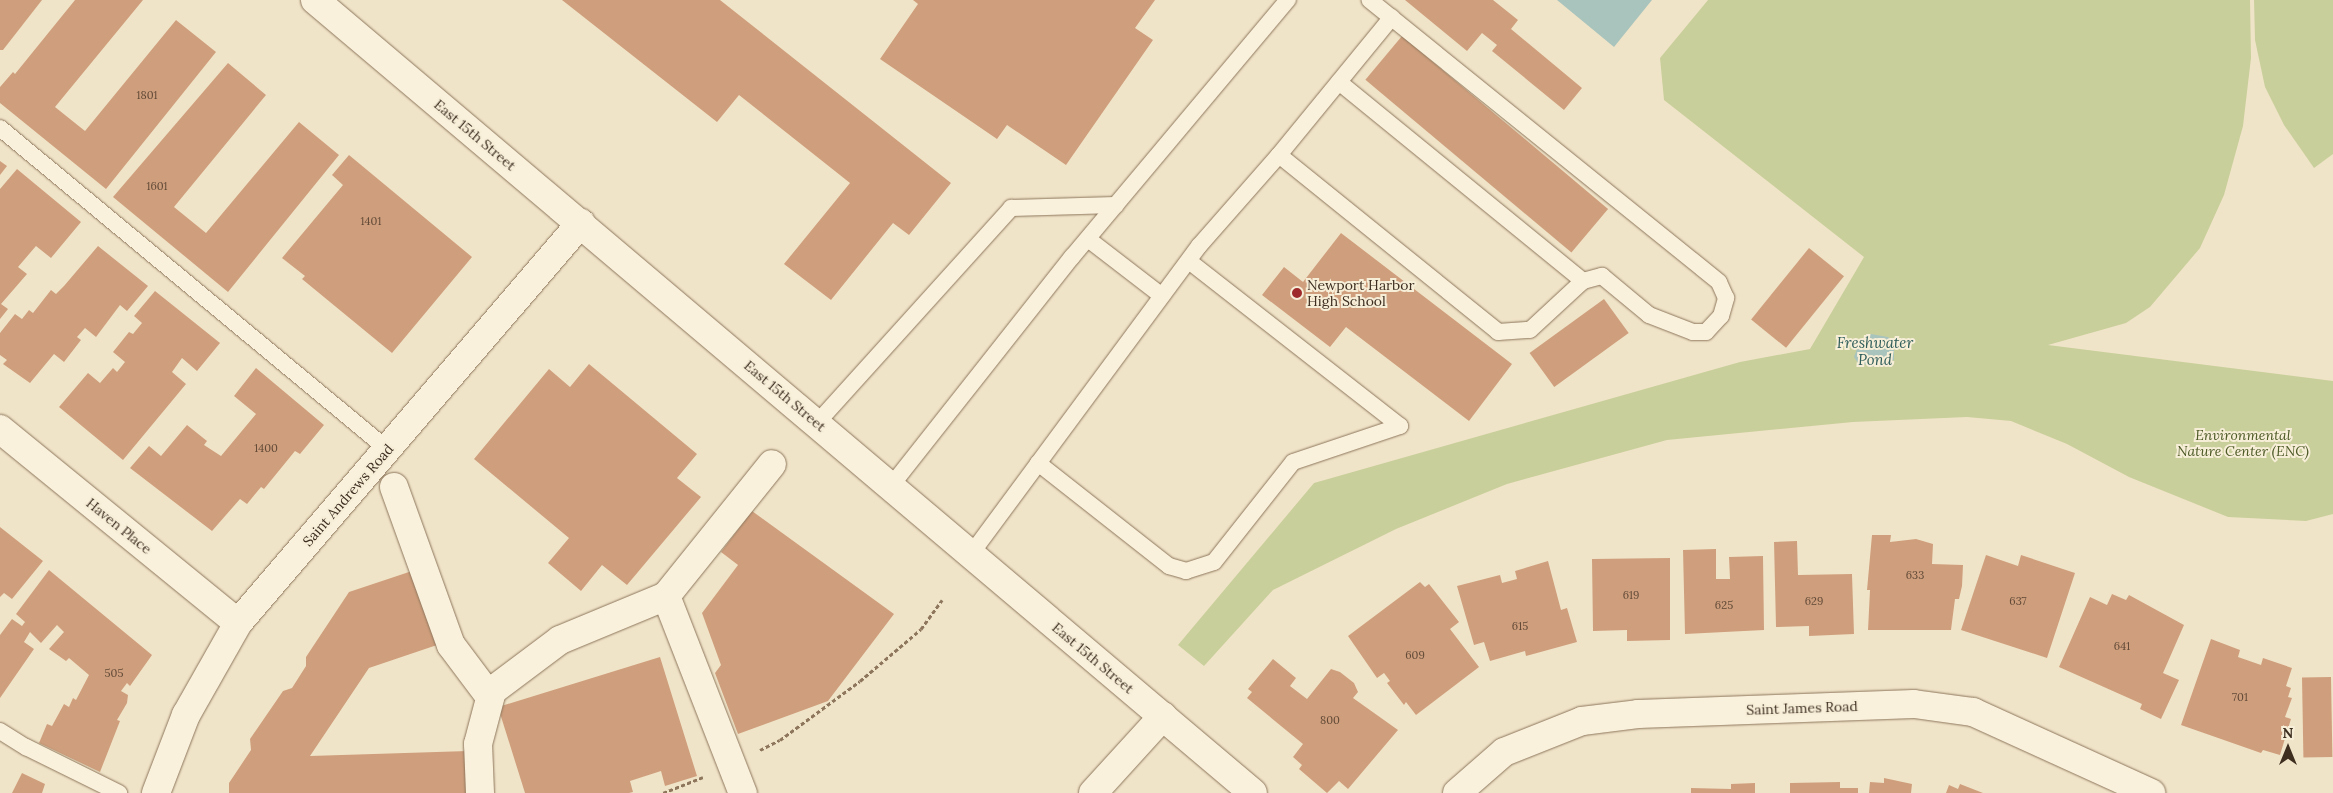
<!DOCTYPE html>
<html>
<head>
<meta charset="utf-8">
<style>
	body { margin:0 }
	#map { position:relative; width:2333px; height:793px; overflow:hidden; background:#f0e4c8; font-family:Lora,serif }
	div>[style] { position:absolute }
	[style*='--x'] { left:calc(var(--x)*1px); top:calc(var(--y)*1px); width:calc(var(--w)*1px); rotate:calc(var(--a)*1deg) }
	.green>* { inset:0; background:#c9cf9b }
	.water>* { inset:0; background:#a9c4bc }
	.building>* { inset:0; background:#cf9f7d; transform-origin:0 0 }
	.path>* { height:3px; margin-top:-1.5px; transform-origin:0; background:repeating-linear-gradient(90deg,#8d765c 0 4px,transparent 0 6.5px) }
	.roads { filter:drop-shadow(0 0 1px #8d765c) drop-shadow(0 0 1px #8d765c) }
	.lane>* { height:16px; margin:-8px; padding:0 8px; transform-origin:8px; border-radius:8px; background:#faf1dc }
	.street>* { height:28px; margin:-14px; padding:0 14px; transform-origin:14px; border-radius:14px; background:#faf1dc }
	.secondary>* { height:28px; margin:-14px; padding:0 14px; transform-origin:14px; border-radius:14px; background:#faf1dc }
	.dots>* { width:14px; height:14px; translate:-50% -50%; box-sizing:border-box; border:2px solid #f7eed8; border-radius:50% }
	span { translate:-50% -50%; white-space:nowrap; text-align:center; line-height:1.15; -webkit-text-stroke:4px #f7eed8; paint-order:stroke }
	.number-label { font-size:11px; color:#624a37 }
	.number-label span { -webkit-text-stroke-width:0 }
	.street-label { font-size:14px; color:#3d2e20 }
	.poi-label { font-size:14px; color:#3d2e20 }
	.left { translate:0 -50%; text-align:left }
	.park-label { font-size:14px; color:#4d5a26; font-style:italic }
	.water-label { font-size:15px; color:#2f5d5a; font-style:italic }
	.north { position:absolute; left:2263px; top:723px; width:50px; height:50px; -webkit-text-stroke:4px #f7eed8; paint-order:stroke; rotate:0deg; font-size:14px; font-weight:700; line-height:20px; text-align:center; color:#3d2e20 }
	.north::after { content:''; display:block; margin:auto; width:18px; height:22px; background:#3d2e20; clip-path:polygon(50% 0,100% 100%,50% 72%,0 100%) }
</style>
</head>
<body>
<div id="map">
	<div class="green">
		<div style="clip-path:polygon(1708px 0,2250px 0,2251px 58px,2243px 126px,2224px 195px,2200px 248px,2150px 307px,2126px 323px,2048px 345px,2333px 381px,2333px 514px,2306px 521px,2228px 517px,2129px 477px,2067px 444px,2011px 421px,1967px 417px,1853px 422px,1667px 440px,1507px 484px,1396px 529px,1273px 590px,1204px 666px,1178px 645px,1314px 483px,1740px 362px,1810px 349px,1864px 257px,1664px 100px,1660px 58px)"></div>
		<div style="clip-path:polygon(2254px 0,2333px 0,2333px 154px,2314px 168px,2284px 125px,2265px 87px,2255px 40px)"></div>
	</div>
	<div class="water">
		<div style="clip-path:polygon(1557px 0,1652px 0,1614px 47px)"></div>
		<div style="clip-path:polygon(1871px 334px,1888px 337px,1894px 342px,1894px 360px,1876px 367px,1858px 363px,1854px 357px,1859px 343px)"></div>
	</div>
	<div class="building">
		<div style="clip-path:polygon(0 0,42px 0,3px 50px,0 50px)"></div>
		<div style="clip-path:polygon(75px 0,143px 0,55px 107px,85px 131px,176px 20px,216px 52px,106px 189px,0 103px,0 87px,13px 72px,15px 74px)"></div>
		<div style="clip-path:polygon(562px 0,720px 0,951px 183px,909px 235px,893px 223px,831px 300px,784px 264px,850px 183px,739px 95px,717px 122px)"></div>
		<div style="clip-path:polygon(913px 0,1155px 0,1135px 28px,1153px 40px,1066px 165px,1007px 125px,997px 139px,880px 59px,918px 4px)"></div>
		<div style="clip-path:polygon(1405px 0,1493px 0,1518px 20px,1511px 29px,1582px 88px,1564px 110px,1492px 51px,1497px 45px,1482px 33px,1467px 51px)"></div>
		<div style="left:1402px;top:36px;width:269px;height:57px;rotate:40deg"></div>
		<div style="clip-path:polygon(228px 63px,266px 95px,174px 207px,206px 233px,299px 122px,339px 155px,228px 292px,113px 197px)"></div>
		<div style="clip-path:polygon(349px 155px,472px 257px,392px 353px,302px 279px,305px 276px,282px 258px,343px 185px,332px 175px)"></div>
		<div style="clip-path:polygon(0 161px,7px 166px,0 175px)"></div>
		<div style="clip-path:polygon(17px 169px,81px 222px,51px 258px,36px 246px,18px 267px,27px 274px,1px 304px,8px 309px,0 319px,0 189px)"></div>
		<div style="clip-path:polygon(1341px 233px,1512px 364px,1469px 421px,1346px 327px,1330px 347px,1262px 295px,1284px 267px,1303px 282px)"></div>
		<div style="clip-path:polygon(98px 246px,148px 286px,127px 311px,120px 305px,96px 337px,85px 328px,77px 337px,81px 340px,64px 362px,54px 354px,30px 383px,3px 364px,7px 360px,0 355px,0 333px,15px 314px,22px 319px,29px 310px,33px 313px,51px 290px,56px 294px,64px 286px)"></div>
		<div style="left:1809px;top:248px;width:45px;height:92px;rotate:39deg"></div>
		<div style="clip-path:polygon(155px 291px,220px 343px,197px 371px,182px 358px,172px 372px,186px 384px,123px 460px,59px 407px,88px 373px,100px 383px,113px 368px,117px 372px,125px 362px,113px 352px,129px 332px,133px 334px,142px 323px,134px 316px)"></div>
		<div style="left:1604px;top:299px;width:42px;height:92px;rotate:54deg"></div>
		<div style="clip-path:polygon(589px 364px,697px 454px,677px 478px,701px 497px,627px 585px,602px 565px,581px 591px,548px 563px,569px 538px,474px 459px,549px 369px,570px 387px)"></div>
		<div style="clip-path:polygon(256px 368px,324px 425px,300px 454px,295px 451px,264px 489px,261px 487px,247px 504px,240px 499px,212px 531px,130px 468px,149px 446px,161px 456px,187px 425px,207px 441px,204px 445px,221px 456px,256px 414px,234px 396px)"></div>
		<div style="clip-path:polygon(752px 511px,894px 614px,828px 701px,738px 734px,715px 673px,721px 665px,702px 613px,738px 565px,721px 552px)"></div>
		<div style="clip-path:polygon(0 527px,43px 561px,12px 599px,4px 593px,0 597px)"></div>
		<div style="clip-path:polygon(1872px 535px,1891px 535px,1890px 542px,1916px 539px,1933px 544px,1932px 564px,1963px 565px,1962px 586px,1959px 599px,1955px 599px,1951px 630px,1868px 630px,1870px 590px,1867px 590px)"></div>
		<div style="clip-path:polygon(1797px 541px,1798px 575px,1852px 574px,1854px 634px,1809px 636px,1809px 626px,1776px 627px,1774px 542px)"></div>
		<div style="clip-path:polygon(1716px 549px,1716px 579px,1730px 579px,1729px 557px,1763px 556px,1764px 630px,1685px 634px,1683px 550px)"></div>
		<div style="clip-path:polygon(1986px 555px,2018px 566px,2021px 555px,2075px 573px,2047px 658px,1961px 630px)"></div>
		<div style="clip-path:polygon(1670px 558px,1670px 640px,1627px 641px,1627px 630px,1593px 631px,1592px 559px)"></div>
		<div style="clip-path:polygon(1548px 561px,1561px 610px,1567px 608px,1577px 642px,1526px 656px,1525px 651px,1490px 661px,1484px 642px,1474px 645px,1457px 586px,1500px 575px,1502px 583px,1517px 579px,1515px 571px)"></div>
		<div style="clip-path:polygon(49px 570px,152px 655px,130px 686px,127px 683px,121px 691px,128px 695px,127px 703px,117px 720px,120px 721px,100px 772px,39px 743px,47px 724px,52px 726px,64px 704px,69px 707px,73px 698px,76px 700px,89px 675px,69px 658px,66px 661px,49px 649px,64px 632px,57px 625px,41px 643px,30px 632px,24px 642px,34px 649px,0 698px,0 635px,12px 619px,22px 626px,25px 622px,16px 614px)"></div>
		<div style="clip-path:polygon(412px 571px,437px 645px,369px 668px,310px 756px,468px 751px,472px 793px,229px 793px,229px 783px,251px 750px,250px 739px,283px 691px,292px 688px,306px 666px,306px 657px,349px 592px)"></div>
		<div style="clip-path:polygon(1420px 582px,1425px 587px,1429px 584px,1459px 622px,1450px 629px,1479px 667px,1416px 715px,1406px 702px,1404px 705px,1387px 683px,1390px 681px,1384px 673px,1377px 678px,1348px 636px)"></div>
		<div style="clip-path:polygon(2112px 594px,2126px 600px,2129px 595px,2184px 625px,2163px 673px,2179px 680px,2161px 719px,2140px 709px,2142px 704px,2059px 667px,2090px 597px,2107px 605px)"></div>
		<div style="clip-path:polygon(2211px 639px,2240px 650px,2238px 657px,2261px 665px,2263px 658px,2292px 668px,2286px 686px,2291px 688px,2288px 697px,2292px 698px,2285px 717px,2291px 719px,2280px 755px,2263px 750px,2261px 753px,2181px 725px)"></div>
		<div style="clip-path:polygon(660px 657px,697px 776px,665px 786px,661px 771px,630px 781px,633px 792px,629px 793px,525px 793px,498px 707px)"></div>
		<div style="clip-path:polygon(1273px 659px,1296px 678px,1290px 686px,1307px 699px,1331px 669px,1340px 672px,1354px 683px,1358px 692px,1353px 698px,1398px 730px,1348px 789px,1339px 781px,1327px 793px,1299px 769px,1302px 765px,1293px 757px,1303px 744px,1247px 698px,1252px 692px,1248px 689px)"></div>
		<div style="left:2331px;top:677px;width:80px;height:29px;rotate:89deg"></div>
		<div style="clip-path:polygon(22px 773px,45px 784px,42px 793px,12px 793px)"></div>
		<div style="clip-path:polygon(1884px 778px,1912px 784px,1911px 793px,1869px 793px,1870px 782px,1884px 783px)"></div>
		<div style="clip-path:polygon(1840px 782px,1840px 788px,1858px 788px,1858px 793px,1790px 793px,1790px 783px)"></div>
		<div style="clip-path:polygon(1755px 783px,1755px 793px,1691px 793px,1691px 788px,1731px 789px,1731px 784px)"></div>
		<div style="clip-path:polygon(1960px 784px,1983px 793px,1946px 793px,1949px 785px,1958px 789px)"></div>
	</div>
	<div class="path">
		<div style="--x:760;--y:750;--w:22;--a:-27"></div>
		<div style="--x:780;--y:740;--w:99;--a:-36.4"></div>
		<div style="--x:860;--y:681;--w:80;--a:-40.4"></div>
		<div style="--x:921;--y:629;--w:36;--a:-54"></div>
		<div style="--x:663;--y:793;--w:43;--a:-21.8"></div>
	</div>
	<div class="roads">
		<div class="lane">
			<div style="--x:1339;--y:82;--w:315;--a:39.2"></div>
			<div style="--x:0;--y:128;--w:503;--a:39.67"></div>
			<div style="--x:1279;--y:155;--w:178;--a:-50.7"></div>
			<div style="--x:1088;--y:239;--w:93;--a:37.6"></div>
			<div style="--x:817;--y:423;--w:290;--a:-47.9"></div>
			<div style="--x:1011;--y:208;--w:105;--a:-1.6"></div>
			<div style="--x:1038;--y:463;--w:167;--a:38.2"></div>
			<div style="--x:1169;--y:566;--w:18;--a:16"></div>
			<div style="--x:1186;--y:571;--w:29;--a:-18"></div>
			<div style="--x:1214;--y:562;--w:127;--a:-51.7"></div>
			<div style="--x:1293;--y:462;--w:113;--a:-18.6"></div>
			<div style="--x:1400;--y:426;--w:268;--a:-142"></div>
			<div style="--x:891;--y:486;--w:292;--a:-51.7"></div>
			<div style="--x:1072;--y:257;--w:336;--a:-50"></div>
			<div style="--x:971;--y:554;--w:383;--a:-53.5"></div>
			<div style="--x:1199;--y:246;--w:121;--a:-48.7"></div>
			<div style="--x:1279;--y:155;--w:282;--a:38.9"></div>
			<div style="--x:1498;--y:332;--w:32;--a:-4"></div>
			<div style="--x:1530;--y:330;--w:72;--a:-42.8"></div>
			<div style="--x:1583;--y:281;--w:20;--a:-15"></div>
			<div style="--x:1602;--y:276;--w:61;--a:39.7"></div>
			<div style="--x:1649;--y:315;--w:47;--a:21.1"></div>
			<div style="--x:1693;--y:332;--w:13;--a:0"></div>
			<div style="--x:1706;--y:332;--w:22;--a:-47"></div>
			<div style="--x:1721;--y:316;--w:19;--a:-74"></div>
			<div style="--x:1726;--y:298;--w:17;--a:-114"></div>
			<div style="--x:1719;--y:282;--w:449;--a:-141.1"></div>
			<div style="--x:0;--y:731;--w:31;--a:32"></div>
			<div style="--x:26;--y:747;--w:104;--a:26.3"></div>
		</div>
		<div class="street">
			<div style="--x:0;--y:429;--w:307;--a:39.2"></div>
			<div style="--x:394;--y:487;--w:168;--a:70.2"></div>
			<div style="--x:451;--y:645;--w:65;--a:53.1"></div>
			<div style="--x:666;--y:596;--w:212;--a:68.7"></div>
			<div style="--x:156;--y:793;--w:84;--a:-69"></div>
			<div style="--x:186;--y:715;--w:106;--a:-60.5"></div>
			<div style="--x:238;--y:623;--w:527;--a:-49.39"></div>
			<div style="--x:480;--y:793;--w:49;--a:-92.3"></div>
			<div style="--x:478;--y:744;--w:55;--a:-75.2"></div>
			<div style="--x:492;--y:691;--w:85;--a:-36.9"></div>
			<div style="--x:560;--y:640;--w:115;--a:-22.5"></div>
			<div style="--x:666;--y:596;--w:169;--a:-51.2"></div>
			<div style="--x:1457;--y:793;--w:62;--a:-41.1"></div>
			<div style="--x:1504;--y:752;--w:84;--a:-21.7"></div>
			<div style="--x:1582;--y:721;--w:56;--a:-7.1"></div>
			<div style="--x:1638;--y:714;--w:276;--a:-2.1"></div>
			<div style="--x:1914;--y:704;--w:60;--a:7.7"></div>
			<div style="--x:1973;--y:712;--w:196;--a:24.5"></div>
		</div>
		<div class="secondary">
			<div style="--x:315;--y:0;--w:1228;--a:40.21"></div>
			<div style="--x:1093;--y:793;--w:104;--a:-47.7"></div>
		</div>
	</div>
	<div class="dots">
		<div style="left:1297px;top:293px;background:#9e2a2b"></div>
	</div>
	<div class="number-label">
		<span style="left:147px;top:95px">1801</span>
		<span style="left:157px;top:186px">1601</span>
		<span style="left:371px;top:221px">1401</span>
		<span style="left:266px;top:448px">1400</span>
		<span style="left:1915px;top:575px">633</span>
		<span style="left:1631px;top:595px">619</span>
		<span style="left:1814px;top:601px">629</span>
		<span style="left:2018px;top:601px">637</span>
		<span style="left:1724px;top:605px">625</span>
		<span style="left:1520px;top:626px">615</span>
		<span style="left:2122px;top:646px">641</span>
		<span style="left:1415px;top:655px">609</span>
		<span style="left:114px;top:673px">505</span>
		<span style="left:2240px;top:697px">701</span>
		<span style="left:1330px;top:720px">800</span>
	</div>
	<div class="street-label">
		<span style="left:475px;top:135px;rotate:40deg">East 15th Street</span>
		<span style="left:785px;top:396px;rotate:40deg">East 15th Street</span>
		<span style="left:348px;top:495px;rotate:-49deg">Saint Andrews Road</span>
		<span style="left:119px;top:526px;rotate:39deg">Haven Place</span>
		<span style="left:1093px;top:658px;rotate:40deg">East 15th Street</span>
		<span style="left:1802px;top:708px;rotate:-2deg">Saint James Road</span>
	</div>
	<div class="poi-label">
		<span class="left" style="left:1307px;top:293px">Newport Harbor<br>High School</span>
	</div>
	<div class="park-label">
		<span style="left:2243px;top:443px">Environmental<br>Nature Center (ENC)</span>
	</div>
	<div class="water-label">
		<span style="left:1875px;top:351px">Freshwater<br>Pond</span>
	</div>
	<div class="north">N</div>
</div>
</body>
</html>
